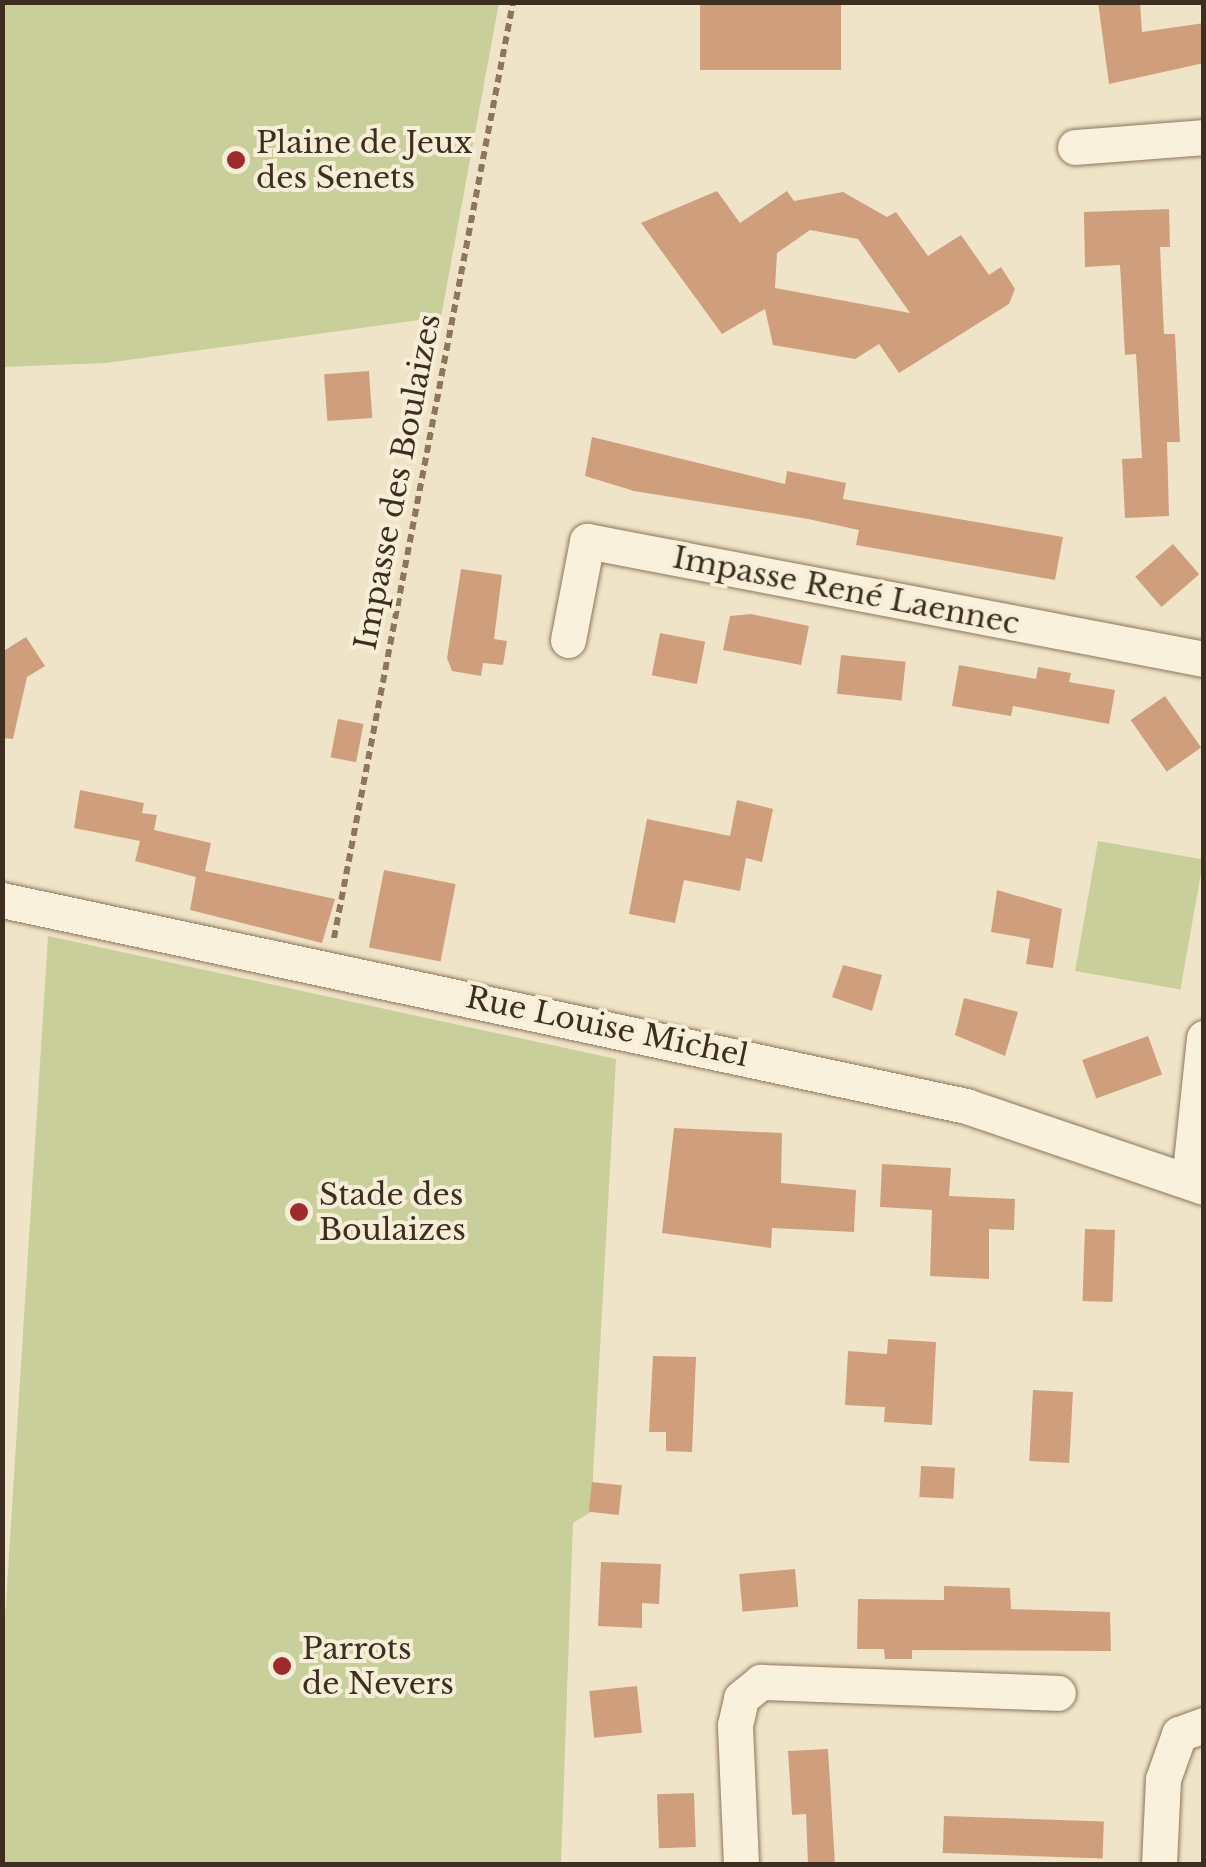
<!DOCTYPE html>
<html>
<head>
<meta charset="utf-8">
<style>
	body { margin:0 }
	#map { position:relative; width:1206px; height:1867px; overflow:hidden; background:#f0e4c8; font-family:"Libre Baskerville",serif }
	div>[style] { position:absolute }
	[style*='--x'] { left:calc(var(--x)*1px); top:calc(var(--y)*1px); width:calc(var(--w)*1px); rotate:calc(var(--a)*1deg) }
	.green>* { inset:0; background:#c9cf9b; transform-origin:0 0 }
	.building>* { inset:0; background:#cf9f7d; transform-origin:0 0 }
	.path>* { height:6px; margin-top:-3px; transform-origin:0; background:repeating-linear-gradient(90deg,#8d765c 0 8px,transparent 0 13px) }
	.roads { filter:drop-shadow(0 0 2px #8d765c) drop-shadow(0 0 2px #8d765c) }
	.minor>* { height:35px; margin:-17.5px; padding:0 17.5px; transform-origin:17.5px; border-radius:17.5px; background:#faf1dc }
	.dots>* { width:28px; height:28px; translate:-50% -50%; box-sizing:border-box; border:5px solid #f7eed8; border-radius:50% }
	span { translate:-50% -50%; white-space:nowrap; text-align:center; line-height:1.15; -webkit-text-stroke:8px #f7eed8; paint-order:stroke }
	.poi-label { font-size:30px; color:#3d2e20 }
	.left { translate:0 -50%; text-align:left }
	.street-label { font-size:30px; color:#3d2e20 }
	.frame { position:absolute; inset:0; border:5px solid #3d2e20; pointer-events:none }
</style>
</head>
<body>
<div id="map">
	<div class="green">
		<div style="clip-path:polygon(2px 3px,499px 3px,441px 317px,106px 363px,3px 367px)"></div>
		<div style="left:1098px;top:841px;width:107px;height:132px;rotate:10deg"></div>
		<div style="clip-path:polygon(48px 936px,616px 1059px,591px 1512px,573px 1523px,561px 1864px,3px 1864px,3px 1650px)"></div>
	</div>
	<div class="building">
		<div style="left:700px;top:2px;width:141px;height:68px"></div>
		<div style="clip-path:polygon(1098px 2px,1140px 2px,1142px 32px,1204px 23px,1204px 63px,1109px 84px)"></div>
		<div style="clip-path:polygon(evenodd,717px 191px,740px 223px,787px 191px,794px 201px,843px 192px,887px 217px,896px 212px,928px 256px,961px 235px,989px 275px,1001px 267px,1015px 289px,1009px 304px,899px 373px,879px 344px,855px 359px,773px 345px,765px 309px,722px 334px,641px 223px,717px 191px,810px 230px,858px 239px,910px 313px,775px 288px,777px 253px,810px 230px)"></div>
		<div style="clip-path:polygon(1169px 209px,1170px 247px,1160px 247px,1164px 334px,1175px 334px,1180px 442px,1167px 442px,1169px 516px,1125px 518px,1122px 459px,1142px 458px,1136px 354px,1125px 355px,1120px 265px,1085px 267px,1084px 212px)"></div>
		<div style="left:369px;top:371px;width:47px;height:45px;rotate:86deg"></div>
		<div style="clip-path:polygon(592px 437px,785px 484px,787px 471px,846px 483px,843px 499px,1063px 537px,1055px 580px,856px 545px,859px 530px,808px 519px,634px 491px,585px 476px)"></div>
		<div style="left:1173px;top:544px;width:40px;height:50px;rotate:49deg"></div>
		<div style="clip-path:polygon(461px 569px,502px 575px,494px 639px,507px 641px,503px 665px,483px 663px,481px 676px,452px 671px,447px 658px)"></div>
		<div style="clip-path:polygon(751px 614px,809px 626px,801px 665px,723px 650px,730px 616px)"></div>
		<div style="left:660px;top:633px;width:46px;height:43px;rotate:11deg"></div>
		<div style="clip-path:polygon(26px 637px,45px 666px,27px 677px,13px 739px,2px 738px,2px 652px)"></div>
		<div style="left:841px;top:655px;width:65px;height:39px;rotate:6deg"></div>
		<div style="clip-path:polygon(959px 665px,1036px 679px,1038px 667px,1071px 673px,1069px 682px,1115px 690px,1109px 724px,1013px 706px,1011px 716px,952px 706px)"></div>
		<div style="left:1165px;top:696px;width:63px;height:42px;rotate:55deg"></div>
		<div style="left:338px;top:719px;width:26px;height:39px;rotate:11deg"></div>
		<div style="clip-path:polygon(80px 790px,144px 803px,142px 813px,157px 815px,154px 830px,211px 843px,205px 871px,335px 899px,322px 943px,190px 910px,196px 877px,135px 861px,140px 841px,74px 828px)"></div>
		<div style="clip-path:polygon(737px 800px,773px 809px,762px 862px,746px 858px,740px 891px,684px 880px,675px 923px,629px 914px,647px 819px,730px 836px)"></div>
		<div style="left:384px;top:870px;width:73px;height:79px;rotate:11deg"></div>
		<div style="clip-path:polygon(997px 890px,1062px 909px,1053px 968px,1026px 964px,1030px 939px,991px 932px)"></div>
		<div style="clip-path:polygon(843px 965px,882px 975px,872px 1011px,832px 997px)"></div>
		<div style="clip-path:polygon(964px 998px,1018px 1012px,1005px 1056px,955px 1035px)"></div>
		<div style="left:1148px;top:1036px;width:41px;height:70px;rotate:70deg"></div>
		<div style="clip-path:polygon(674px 1128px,782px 1133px,781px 1183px,856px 1190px,854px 1232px,772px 1228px,771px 1248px,662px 1233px)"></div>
		<div style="clip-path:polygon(882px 1164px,951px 1168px,949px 1196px,1015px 1199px,1014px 1230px,989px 1229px,989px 1279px,930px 1276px,932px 1210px,880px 1207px)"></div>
		<div style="left:1085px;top:1229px;width:30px;height:72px;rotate:2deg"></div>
		<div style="clip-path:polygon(888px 1339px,936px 1342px,932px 1425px,884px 1422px,885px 1407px,845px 1405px,848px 1351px,887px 1354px)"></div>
		<div style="clip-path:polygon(653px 1356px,696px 1357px,692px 1452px,666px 1451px,666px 1432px,649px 1432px)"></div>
		<div style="left:1033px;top:1390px;width:40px;height:71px;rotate:3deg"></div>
		<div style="left:921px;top:1466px;width:34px;height:31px;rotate:3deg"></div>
		<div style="left:592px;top:1482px;width:30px;height:30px;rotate:6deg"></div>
		<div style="clip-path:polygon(601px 1562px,661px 1564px,659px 1604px,642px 1603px,642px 1628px,598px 1626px)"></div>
		<div style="left:795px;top:1569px;width:38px;height:56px;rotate:85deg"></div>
		<div style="clip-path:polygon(944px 1586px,1010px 1588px,1011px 1609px,1110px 1612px,1111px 1651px,912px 1650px,912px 1659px,885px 1659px,884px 1649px,857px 1649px,858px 1599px,944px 1600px)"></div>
		<div style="left:637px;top:1686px;width:47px;height:48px;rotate:84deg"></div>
		<div style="clip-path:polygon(828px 1749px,835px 1864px,808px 1864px,806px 1814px,792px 1815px,788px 1751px)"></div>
		<div style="left:694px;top:1793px;width:54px;height:37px;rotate:88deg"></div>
		<div style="left:944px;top:1816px;width:160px;height:37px;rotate:2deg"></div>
	</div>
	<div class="path">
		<div style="--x:334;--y:938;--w:953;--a:-79.17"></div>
	</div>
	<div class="roads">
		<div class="minor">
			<div style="--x:1075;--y:147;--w:129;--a:-4.4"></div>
			<div style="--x:568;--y:640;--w:101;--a:-79.1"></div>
			<div style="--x:587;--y:541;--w:628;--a:10.83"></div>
			<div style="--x:2;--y:900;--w:986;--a:12.06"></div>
			<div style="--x:966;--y:1106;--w:251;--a:18.8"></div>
			<div style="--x:1189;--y:1181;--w:144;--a:-84"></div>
			<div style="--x:741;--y:1864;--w:139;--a:-92.5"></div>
			<div style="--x:735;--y:1725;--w:28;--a:-77"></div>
			<div style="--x:741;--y:1698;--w:26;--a:-39"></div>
			<div style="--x:761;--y:1682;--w:297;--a:2.1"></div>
			<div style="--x:1159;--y:1864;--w:85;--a:-87.3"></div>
			<div style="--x:1163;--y:1779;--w:48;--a:-70.4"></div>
			<div style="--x:1179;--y:1734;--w:27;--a:-20"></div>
		</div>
	</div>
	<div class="dots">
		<div style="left:236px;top:160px;background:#9e2a2b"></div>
		<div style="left:299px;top:1212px;background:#9e2a2b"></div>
		<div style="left:282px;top:1666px;background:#9e2a2b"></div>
	</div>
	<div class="poi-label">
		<span class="left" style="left:256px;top:160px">Plaine de Jeux<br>des Senets</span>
		<span class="left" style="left:319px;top:1212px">Stade des<br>Boulaizes</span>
		<span class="left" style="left:302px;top:1666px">Parrots<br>de Nevers</span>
	</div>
	<div class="street-label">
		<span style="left:398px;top:482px;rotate:-79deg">Impasse des Boulaizes</span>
		<span style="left:846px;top:591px;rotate:11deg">Impasse René Laennec</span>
		<span style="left:607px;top:1027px;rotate:12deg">Rue Louise Michel</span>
	</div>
	<div class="frame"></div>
</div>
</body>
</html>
